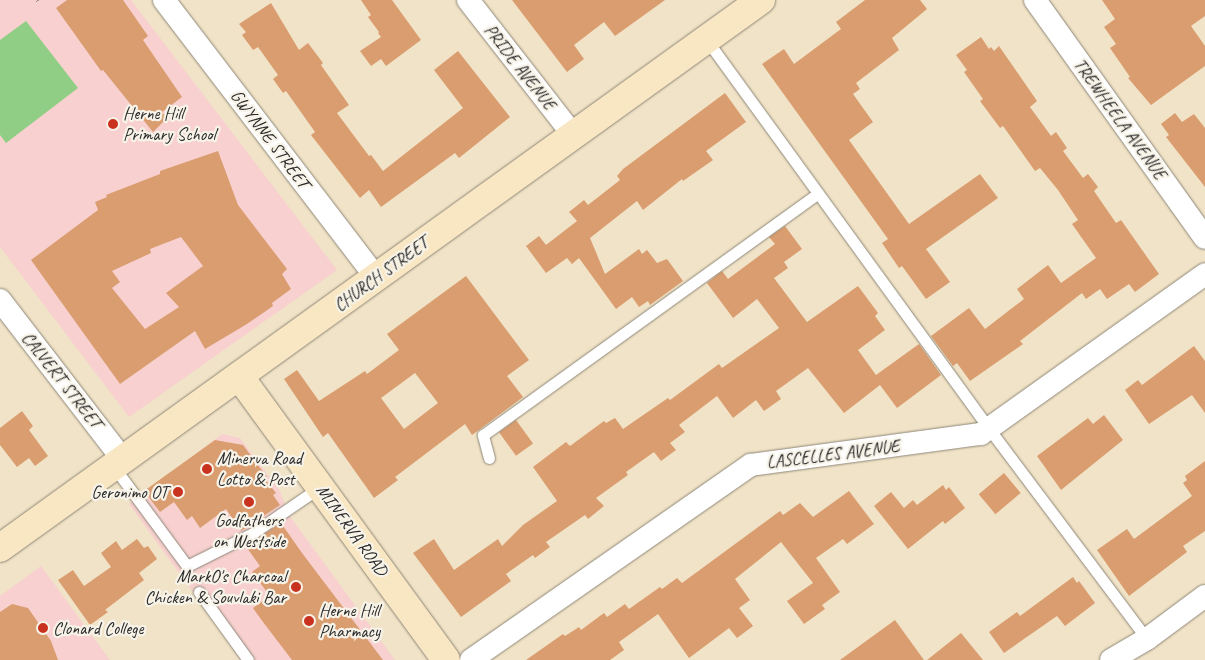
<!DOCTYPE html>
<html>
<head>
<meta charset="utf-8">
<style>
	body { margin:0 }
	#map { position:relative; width:1205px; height:660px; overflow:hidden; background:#f1e3c7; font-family:Caveat,sans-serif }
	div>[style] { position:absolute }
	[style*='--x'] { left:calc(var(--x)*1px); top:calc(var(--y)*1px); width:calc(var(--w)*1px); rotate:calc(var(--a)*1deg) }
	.built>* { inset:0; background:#f7d0cf }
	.green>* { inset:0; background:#90ce85 }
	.building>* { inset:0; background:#da9d6f; transform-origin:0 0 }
	.path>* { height:3px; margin-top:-1.5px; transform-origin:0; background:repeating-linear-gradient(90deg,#8e8779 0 1px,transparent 0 5px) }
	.roads { filter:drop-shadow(0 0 1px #8e8779) drop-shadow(0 0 1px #8e8779) }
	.lane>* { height:11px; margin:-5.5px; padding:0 5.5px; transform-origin:5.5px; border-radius:5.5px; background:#fff }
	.street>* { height:22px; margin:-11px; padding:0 11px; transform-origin:11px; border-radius:11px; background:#fff }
	.secondary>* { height:28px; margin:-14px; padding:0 14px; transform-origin:14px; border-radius:14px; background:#f9e7c3 }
	.dots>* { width:14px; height:14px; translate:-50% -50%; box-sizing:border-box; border:2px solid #f7f3e8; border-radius:50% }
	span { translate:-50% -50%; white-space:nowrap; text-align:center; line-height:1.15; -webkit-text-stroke:4.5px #f7f3e8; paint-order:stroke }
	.street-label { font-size:18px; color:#2b2b2b }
	.poi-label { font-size:18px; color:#2b2b2b }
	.left { translate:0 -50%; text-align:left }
	.right { translate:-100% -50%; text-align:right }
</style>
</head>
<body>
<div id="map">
	<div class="built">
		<div style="clip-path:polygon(0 0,131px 0,337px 270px,129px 417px,0 247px)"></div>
		<div style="clip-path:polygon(222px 434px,240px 438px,280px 491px,289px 515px,395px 660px,242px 660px,129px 504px)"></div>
		<div style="clip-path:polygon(41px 566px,110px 660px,0 660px,0 596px)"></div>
	</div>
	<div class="green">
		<div style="clip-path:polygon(26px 21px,78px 88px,6px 143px,0 135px,0 40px)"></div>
	</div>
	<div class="building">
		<div style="clip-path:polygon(67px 0,123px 0,148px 36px,143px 40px,182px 97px,162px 112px,167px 118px,153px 132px,103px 70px,101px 71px,56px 8px)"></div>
		<div style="clip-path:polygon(361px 0,392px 0,421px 40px,386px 66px,381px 59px,371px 66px,360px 51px,381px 37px,378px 33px,379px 32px,368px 17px,371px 15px)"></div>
		<div style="clip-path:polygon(512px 0,665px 0,615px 36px,604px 22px,574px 45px,584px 59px,567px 72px)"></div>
		<div style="clip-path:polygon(865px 0,920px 0,927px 9px,892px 38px,899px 50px,856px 83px,860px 89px,853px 94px,873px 122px,849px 140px,909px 224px,980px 174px,998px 198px,926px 249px,950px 282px,926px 299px,902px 266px,899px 268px,882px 243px,888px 239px,762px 64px,784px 49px,794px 64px,841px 29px,836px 22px)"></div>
		<div style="clip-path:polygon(1102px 0,1205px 0,1205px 16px,1191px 26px,1205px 46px,1205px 66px,1151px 105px,1128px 78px,1130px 77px,1110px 48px,1116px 44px,1104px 27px,1115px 19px)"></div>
		<div style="clip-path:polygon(271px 3px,299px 50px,308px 43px,323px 63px,321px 65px,349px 105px,337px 113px,369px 156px,371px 155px,383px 171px,463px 108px,434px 70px,458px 51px,510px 117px,459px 158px,455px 153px,381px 207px,369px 190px,360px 198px,311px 135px,315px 132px,286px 91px,283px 93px,273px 79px,278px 75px,258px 47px,253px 50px,242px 35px,246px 32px,239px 24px)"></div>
		<div style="clip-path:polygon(981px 37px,989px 49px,991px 47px,994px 51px,999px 46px,1037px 101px,1030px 107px,1051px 136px,1056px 132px,1067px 148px,1063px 151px,1083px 178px,1088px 174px,1098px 187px,1094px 191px,1116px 223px,1121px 220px,1159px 274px,1135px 292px,1129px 284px,1107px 299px,1100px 289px,1086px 299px,1082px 293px,1020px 341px,1023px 344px,970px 381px,957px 363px,953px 366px,931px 336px,969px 308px,985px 329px,1024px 299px,1017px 289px,1048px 265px,1061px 283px,1096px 258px,1072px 224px,1078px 220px,1058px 190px,1040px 168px,1035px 171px,1003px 126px,1000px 128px,980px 101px,983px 99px,964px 72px,967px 70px,956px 55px)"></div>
		<div style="clip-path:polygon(725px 93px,746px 122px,706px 151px,713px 160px,683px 181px,682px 179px,643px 210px,637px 201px,590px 238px,605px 274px,639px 249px,642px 254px,647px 250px,657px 263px,667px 259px,683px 281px,650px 305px,648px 301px,639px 307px,632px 297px,616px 309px,579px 258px,572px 264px,567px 258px,546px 273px,526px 246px,539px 236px,546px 245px,577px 221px,569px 212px,584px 200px,588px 205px,620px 180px,617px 176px,623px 169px)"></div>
		<div style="clip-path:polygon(1175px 113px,1182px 122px,1194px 114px,1205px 128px,1205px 187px,1166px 137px,1169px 135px,1161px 124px)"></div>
		<div style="clip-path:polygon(evenodd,218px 151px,238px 205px,287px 269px,282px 274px,291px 289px,272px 303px,273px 306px,247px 324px,205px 349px,195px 331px,120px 384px,31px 260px,98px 210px,95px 202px,107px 197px,106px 195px,160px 174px,160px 171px,218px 151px,181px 237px,203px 266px,166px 293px,179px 307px,145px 329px,112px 288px,120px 282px,112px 271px,151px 253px,150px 249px,181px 237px)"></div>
		<div style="clip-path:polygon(785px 226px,802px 249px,784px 262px,788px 268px,774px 278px,807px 322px,858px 286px,878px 313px,875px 316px,885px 330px,858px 350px,876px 375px,919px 344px,941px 375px,897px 408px,880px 385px,844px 413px,808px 368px,776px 391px,781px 399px,764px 411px,756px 400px,733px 418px,717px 396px,679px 425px,685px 432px,670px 443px,676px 450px,661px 461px,654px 452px,626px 472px,628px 475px,596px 498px,604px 506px,588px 519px,585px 515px,546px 542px,550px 547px,535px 558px,533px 555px,506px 574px,511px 581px,461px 617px,413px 553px,434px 539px,454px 570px,498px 539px,502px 546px,523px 525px,557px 501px,533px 467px,566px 442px,570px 446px,604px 421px,606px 423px,615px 418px,623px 429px,668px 398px,670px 400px,719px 364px,722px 368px,779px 328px,757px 299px,733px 318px,707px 283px,722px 271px,728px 279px,775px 244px,769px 237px)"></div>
		<div style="clip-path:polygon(evenodd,466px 276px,529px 360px,507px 376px,523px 397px,472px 435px,465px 424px,395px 477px,398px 480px,374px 498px,328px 433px,323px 437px,284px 379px,297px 370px,319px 401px,365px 371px,367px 374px,399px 350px,387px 334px,466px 276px,415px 373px,438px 403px,404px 429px,381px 398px,415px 373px)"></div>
		<div style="clip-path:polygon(1194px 346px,1205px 361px,1205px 413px,1192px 395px,1149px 424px,1125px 390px,1138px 380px,1142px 385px)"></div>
		<div style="clip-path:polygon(22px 411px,33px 426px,29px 430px,48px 456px,35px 466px,29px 458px,17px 467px,0 445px,0 428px)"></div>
		<div style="clip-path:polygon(1104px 415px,1123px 440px,1061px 490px,1037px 456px,1088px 418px,1093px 424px)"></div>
		<div style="left:516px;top:420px;width:29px;height:21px;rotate:54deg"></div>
		<div style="clip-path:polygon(215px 440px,243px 445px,267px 477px,265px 479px,276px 493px,273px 495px,280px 505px,241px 531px,226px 509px,200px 528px,192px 516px,187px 520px,174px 502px,160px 512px,144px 491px)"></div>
		<div style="clip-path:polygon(1205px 461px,1205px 531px,1183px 546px,1187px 552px,1129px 596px,1097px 550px,1127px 529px,1134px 539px,1192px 496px,1183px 483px,1187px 480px,1185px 476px)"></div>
		<div style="left:1004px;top:473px;width:26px;height:33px;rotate:50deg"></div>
		<div style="clip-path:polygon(943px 485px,946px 490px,949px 487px,965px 508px,945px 524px,943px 521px,908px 549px,874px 506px,891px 492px,904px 508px,913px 500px,917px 505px)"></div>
		<div style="clip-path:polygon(849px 491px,874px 524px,847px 544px,843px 539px,816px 558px,840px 592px,822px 605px,825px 609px,804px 624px,787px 601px,813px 583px,781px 542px,735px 579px,750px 600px,739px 608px,753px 626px,737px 638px,729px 628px,689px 658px,658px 614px,619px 642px,624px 650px,610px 660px,526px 660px,563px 634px,565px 636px,579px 627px,581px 630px,604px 613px,607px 617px,625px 604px,629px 609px,660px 587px,662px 589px,677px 578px,682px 583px,780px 511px,783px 515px,800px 503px,813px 517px)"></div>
		<div style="clip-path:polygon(281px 523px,302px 553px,383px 660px,292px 660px,263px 622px,253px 608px,270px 596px,252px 572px,260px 566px,247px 548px,250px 543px)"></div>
		<div style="clip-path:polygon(137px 539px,144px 548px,148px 546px,157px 559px,139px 573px,144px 580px,105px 610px,108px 612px,90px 625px,58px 580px,73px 570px,84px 586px,111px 567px,101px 553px,116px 541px,122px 550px)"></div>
		<div style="clip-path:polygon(1073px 577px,1077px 583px,1079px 581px,1095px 603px,1065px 626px,1057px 616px,1004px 653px,989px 632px,1017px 612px,1020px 616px)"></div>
		<div style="clip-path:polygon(12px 604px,28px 608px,51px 641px,58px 660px,0 660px,0 612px)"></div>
		<div style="clip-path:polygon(895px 620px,924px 660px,840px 660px)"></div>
		<div style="clip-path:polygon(961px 633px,983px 660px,927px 660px)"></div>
	</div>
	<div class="path">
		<div style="--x:37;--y:0;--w:4;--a:56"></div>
	</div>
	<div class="roads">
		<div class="lane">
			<div style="--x:706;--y:39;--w:483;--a:54"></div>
			<div style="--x:990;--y:430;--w:261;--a:53.1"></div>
			<div style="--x:489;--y:458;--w:24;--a:-105"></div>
			<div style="--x:483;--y:435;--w:413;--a:-35.8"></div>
			<div style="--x:114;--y:467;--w:123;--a:53.6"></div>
			<div style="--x:187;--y:566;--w:74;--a:-26.6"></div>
			<div style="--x:253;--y:533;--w:81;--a:-34.5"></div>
			<div style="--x:199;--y:592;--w:84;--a:54.2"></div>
		</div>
		<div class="street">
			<div style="--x:164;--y:0;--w:349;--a:52.6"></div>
			<div style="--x:468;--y:0;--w:171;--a:52.1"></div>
			<div style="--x:1035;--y:0;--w:292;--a:54.5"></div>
			<div style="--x:0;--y:300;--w:202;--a:52.4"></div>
			<div style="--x:471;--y:660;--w:341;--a:-34.9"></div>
			<div style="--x:751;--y:465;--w:232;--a:-7.7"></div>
			<div style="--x:981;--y:434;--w:275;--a:-35.5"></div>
			<div style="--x:1111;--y:660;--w:42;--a:-30.3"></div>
			<div style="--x:1147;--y:639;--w:72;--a:-36.6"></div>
		</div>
		<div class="secondary">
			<div style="--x:239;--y:376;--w:351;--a:53.9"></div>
			<div style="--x:0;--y:548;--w:938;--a:-35.76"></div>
		</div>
	</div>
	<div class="dots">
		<div style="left:113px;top:124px;background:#c8321e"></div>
		<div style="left:207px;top:469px;background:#c8321e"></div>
		<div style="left:178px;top:492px;background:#c8321e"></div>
		<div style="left:249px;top:502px;background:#c8321e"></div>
		<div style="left:296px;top:587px;background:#c8321e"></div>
		<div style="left:309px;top:621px;background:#c8321e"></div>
		<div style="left:43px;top:628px;background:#c8321e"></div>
	</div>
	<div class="street-label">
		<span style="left:520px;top:67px;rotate:52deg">PRIDE AVENUE</span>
		<span style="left:1120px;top:119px;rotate:54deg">TREWHEELA AVENUE</span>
		<span style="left:270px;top:139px;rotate:53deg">GWYNNE STREET</span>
		<span style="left:381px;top:274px;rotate:-36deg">CHURCH STREET</span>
		<span style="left:62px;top:380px;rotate:52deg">CALVERT STREET</span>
		<span style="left:833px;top:454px;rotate:-7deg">LASCELLES AVENUE</span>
		<span style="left:352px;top:530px;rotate:54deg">MINERVA ROAD</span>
	</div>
	<div class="poi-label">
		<span class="left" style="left:123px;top:124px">Herne Hill<br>Primary School</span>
		<span class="left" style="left:217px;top:469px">Minerva Road<br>Lotto &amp; Post</span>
		<span class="right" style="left:168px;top:492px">Geronimo OT</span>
		<span style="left:249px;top:531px">Godfathers<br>on Westside</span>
		<span class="right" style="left:286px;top:587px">MarkO's Charcoal<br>Chicken &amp; Souvlaki Bar</span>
		<span class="left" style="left:319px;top:621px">Herne Hill<br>Pharmacy</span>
		<span class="left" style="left:53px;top:628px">Clonard College</span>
	</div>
</div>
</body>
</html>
